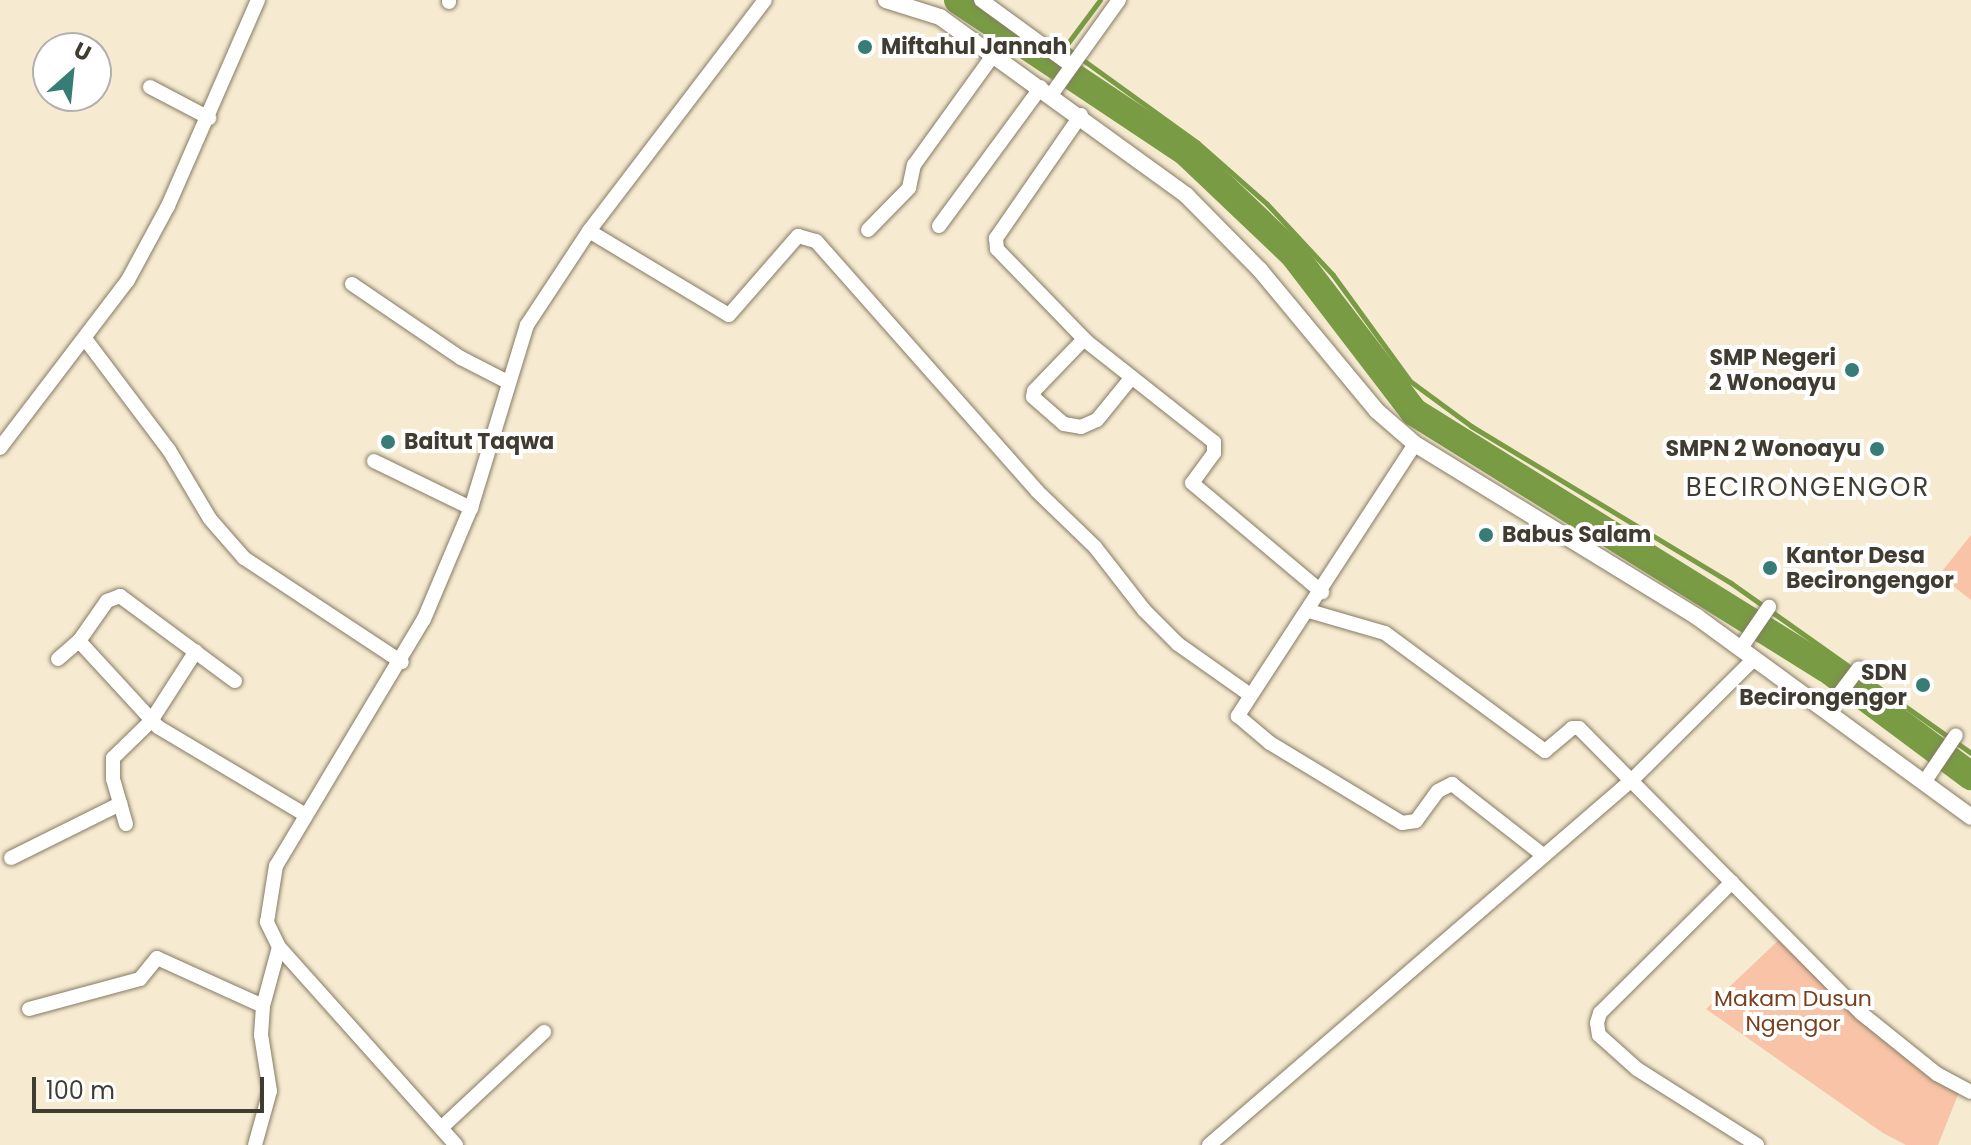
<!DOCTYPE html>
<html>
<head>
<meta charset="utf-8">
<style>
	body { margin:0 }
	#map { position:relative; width:1971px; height:1145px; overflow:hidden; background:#f6ebd1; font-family:Poppins,sans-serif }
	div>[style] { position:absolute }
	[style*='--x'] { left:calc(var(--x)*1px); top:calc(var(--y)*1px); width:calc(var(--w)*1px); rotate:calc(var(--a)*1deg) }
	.green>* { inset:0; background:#f8c3a6 }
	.stream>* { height:5px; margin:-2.5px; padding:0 2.5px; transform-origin:2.5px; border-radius:2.5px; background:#799b44 }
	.river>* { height:28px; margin:-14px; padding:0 14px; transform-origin:14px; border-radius:14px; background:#799b44 }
	.roads { filter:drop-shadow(0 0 2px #857b63) drop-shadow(0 0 2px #857b63) }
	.minor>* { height:14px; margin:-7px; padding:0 7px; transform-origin:7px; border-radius:7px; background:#fff }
	.tertiary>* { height:16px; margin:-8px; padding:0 8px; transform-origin:8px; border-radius:8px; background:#fff }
	.dots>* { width:22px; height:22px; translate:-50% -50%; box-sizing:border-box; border:4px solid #fff; border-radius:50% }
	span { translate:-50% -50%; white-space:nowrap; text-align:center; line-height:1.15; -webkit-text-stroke:8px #fff; paint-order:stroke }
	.poi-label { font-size:22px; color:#403c31; font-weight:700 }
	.left { translate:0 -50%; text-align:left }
	.right { translate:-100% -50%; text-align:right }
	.park-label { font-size:22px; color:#78401d }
	.quarter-label { font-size:26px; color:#403c31; letter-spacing:2px }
	.north { position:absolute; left:32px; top:32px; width:80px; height:80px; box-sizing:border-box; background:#fff; border:2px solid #b3b1ad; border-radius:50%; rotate:27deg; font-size:22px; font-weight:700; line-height:32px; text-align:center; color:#403c31 }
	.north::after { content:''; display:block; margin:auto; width:28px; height:36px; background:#377d75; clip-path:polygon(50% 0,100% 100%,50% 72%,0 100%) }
	.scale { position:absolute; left:32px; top:1077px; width:232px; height:36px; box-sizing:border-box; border:4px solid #403c31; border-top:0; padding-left:10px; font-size:24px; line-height:28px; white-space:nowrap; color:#403c31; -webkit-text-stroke:6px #fff; paint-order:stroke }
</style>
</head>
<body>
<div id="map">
	<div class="green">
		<div style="clip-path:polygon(1971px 535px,1971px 600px,1939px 575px)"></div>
		<div style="clip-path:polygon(1784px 935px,1882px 1030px,1961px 1087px,1938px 1145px,1906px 1145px,1883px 1133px,1706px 1009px)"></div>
	</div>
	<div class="stream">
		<div style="--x:1100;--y:0;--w:59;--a:126.7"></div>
		<div style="--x:1065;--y:47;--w:164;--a:35.8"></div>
		<div style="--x:1198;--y:143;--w:92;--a:41.5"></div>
		<div style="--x:1267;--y:204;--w:97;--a:47.1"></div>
		<div style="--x:1333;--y:275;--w:131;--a:54"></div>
		<div style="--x:1410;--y:381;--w:76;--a:36.4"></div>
		<div style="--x:1471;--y:426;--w:304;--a:31.1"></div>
		<div style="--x:1731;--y:583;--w:294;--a:35.3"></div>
	</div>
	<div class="river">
		<div style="--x:958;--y:0;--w:275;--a:33.7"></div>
		<div style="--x:1187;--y:153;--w:148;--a:43.6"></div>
		<div style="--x:1294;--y:255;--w:198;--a:52.6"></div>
		<div style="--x:1414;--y:412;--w:485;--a:31.9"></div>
		<div style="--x:1826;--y:668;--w:181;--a:36.7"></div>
	</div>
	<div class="roads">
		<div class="minor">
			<div style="--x:981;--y:0;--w:112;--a:36"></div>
			<div style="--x:449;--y:2;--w:2;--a:-90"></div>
			<div style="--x:150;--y:87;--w:67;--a:27.7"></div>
			<div style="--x:1051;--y:95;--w:117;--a:-54.4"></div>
			<div style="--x:1081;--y:115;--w:150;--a:124.6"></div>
			<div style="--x:996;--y:238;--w:11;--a:85"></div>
			<div style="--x:997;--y:249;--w:128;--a:45.9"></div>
			<div style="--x:1086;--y:341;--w:163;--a:38.3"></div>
			<div style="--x:1214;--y:442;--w:11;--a:90"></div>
			<div style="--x:1214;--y:453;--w:37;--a:126"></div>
			<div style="--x:1192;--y:483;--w:170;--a:40"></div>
			<div style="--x:939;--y:226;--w:172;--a:-53.7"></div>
			<div style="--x:868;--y:230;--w:59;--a:-45.7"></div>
			<div style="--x:909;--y:188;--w:24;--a:-78"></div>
			<div style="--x:914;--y:165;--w:137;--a:-54.2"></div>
			<div style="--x:589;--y:231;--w:163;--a:31"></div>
			<div style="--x:729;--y:315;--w:105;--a:-48.9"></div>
			<div style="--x:798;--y:236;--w:19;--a:16"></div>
			<div style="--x:816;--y:241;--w:334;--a:48.5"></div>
			<div style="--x:1037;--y:491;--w:81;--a:44"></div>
			<div style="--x:1095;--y:547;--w:80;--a:52.1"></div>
			<div style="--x:1144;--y:610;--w:48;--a:45"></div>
			<div style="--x:1178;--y:644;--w:87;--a:35.2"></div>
			<div style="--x:352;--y:284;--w:132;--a:34.2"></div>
			<div style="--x:461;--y:358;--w:53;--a:27.1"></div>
			<div style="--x:1084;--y:339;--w:72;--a:133.9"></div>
			<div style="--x:1034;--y:391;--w:6;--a:99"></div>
			<div style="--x:1033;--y:397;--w:41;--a:41.1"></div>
			<div style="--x:1064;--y:424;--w:17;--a:10"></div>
			<div style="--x:1081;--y:427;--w:17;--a:-24"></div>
			<div style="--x:1097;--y:420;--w:55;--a:-50.9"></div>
			<div style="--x:86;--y:340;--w:138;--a:53"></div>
			<div style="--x:169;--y:450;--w:80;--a:59.3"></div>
			<div style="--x:210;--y:519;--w:52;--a:48.9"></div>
			<div style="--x:244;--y:558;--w:189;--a:33.4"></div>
			<div style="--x:1415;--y:444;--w:325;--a:123.1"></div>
			<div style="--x:1238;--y:716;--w:42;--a:40.2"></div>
			<div style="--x:1270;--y:743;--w:154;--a:31.2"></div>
			<div style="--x:1402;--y:823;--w:14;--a:-8"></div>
			<div style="--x:1416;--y:821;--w:37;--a:-54"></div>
			<div style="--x:1438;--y:791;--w:16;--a:-27"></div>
			<div style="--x:1452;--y:784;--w:115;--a:38"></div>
			<div style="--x:0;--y:448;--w:211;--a:-52.7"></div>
			<div style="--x:128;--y:280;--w:84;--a:-61.6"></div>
			<div style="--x:168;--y:206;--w:225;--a:-66.4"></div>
			<div style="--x:374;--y:461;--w:108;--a:25.9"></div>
			<div style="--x:1309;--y:611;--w:79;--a:16.1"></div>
			<div style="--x:1385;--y:633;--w:199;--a:36.4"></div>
			<div style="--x:1545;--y:751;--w:35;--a:-40"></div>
			<div style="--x:1572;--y:728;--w:7;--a:0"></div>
			<div style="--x:1579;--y:728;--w:401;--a:45.3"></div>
			<div style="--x:1861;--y:1013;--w:97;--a:38.8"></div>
			<div style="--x:1937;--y:1074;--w:38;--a:28"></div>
			<div style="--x:79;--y:641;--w:117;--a:47.4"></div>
			<div style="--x:158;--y:727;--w:170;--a:30.8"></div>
			<div style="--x:1741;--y:648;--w:50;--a:-55.7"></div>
			<div style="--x:58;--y:659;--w:28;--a:-41"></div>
			<div style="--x:79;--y:641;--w:49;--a:-55"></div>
			<div style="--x:107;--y:601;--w:14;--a:-21"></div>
			<div style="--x:120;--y:596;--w:143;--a:36.5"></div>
			<div style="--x:1828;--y:709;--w:51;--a:-52.9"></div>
			<div style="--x:1925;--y:781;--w:55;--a:-56"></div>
			<div style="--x:126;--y:824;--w:47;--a:-106.1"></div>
			<div style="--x:113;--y:779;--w:21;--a:-90"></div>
			<div style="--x:113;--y:758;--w:53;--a:-44.2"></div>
			<div style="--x:151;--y:721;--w:83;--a:-57.3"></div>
			<div style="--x:11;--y:858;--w:122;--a:-26.4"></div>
			<div style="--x:1732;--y:882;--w:186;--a:135.2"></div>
			<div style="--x:1600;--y:1013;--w:10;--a:107"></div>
			<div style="--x:1597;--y:1023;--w:12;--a:81"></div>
			<div style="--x:1599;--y:1035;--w:51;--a:41.8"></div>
			<div style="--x:1637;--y:1069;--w:142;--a:32.3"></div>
			<div style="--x:29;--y:1009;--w:115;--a:-15.1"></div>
			<div style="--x:140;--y:979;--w:27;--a:-51"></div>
			<div style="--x:157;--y:958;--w:116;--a:24.4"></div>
			<div style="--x:441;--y:1128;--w:141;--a:-43"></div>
			<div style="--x:255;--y:1145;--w:56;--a:-74.5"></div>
			<div style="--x:270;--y:1091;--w:57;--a:-99.1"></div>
			<div style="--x:261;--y:1035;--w:29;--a:-86"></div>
			<div style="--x:263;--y:1006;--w:61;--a:-74.8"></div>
			<div style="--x:456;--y:1145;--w:266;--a:-131.8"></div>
			<div style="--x:279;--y:947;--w:28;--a:-116"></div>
			<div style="--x:267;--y:922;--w:57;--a:-80.9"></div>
			<div style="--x:276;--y:866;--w:288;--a:-59.1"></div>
			<div style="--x:424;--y:619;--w:121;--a:-67.1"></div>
			<div style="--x:471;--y:508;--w:191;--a:-73"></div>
			<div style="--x:527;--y:325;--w:113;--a:-56.6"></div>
			<div style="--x:589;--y:231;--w:290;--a:-52.7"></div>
			<div style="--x:1209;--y:1145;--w:562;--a:-40.81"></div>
			<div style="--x:1634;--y:778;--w:170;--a:-44.8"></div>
		</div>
		<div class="tertiary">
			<div style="--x:886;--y:0;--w:57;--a:17.5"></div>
			<div style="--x:940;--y:17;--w:305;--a:35.9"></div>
			<div style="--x:1187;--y:196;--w:104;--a:45.4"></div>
			<div style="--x:1260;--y:270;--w:183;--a:50.3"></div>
			<div style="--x:1377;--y:411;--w:50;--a:41"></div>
			<div style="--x:1415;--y:444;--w:331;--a:31.5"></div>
			<div style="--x:1697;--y:617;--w:339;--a:36.1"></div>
		</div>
	</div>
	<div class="dots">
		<div style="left:865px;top:47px;background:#377d75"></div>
		<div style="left:1852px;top:370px;background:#377d75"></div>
		<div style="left:388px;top:442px;background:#377d75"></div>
		<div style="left:1877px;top:449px;background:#377d75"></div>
		<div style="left:1486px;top:535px;background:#377d75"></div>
		<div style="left:1770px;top:568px;background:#377d75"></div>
		<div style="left:1923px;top:685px;background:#377d75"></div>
	</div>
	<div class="poi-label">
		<span class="left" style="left:881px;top:47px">Miftahul Jannah</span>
		<span class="right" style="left:1836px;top:370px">SMP Negeri<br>2 Wonoayu</span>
		<span class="left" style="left:404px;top:442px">Baitut Taqwa</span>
		<span class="right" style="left:1861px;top:449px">SMPN 2 Wonoayu</span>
		<span class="left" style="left:1502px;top:535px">Babus Salam</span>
		<span class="left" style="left:1786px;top:568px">Kantor Desa<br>Becirongengor</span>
		<span class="right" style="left:1907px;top:685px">SDN<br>Becirongengor</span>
	</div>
	<div class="park-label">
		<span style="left:1793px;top:1011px">Makam Dusun<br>Ngengor</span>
	</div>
	<div class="quarter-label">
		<span style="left:1808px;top:488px">BECIRONGENGOR</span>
	</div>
	<div class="north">U</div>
	<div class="scale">100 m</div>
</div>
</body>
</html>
